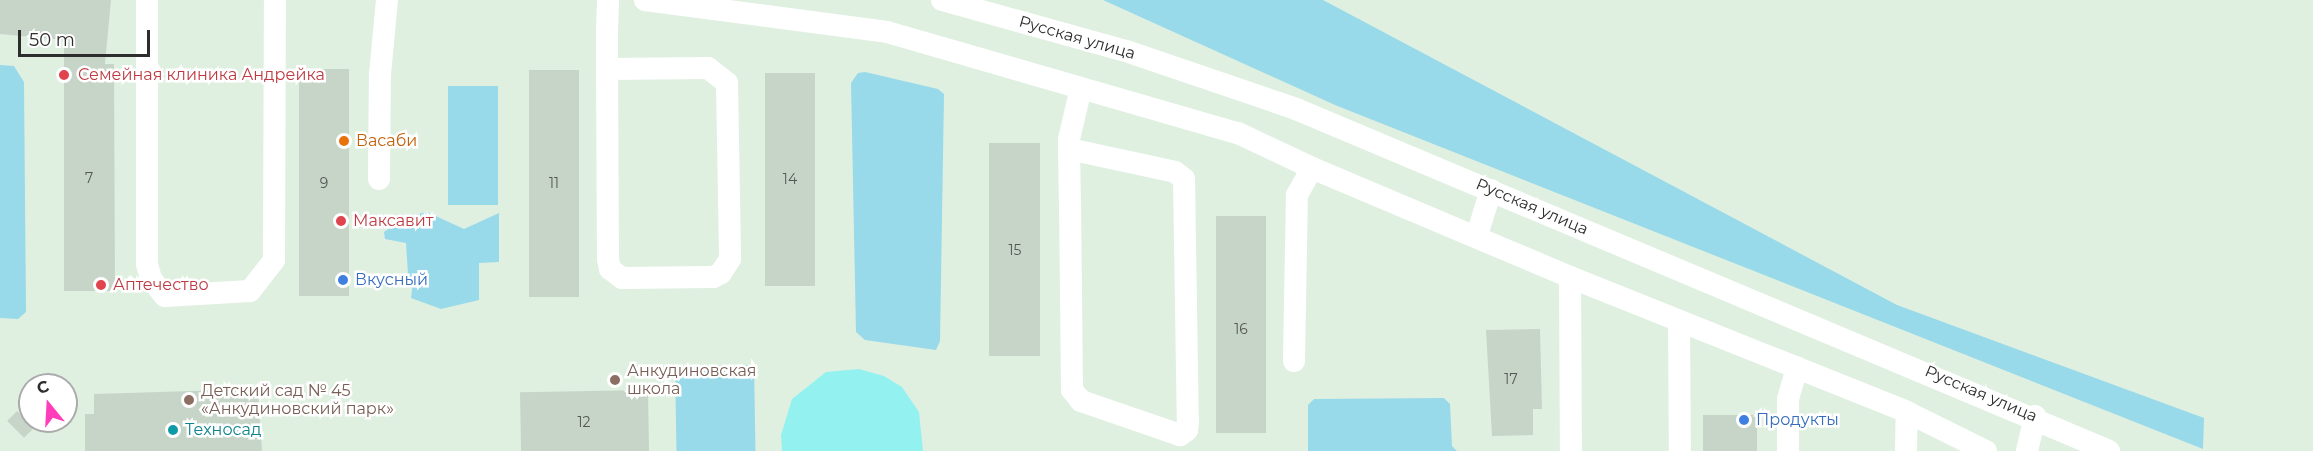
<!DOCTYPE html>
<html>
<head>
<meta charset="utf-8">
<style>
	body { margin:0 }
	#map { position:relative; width:2313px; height:451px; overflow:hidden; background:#dff0e1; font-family:Montserrat,sans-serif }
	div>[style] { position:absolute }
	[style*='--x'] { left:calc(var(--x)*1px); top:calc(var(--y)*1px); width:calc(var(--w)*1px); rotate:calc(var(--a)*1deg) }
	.green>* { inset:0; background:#98d9ea; transform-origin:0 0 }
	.pitch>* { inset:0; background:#93f2ef }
	.building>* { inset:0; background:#c7d5c9; transform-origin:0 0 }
	.minor>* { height:22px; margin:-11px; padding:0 11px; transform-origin:11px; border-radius:11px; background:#fff }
	.dots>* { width:16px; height:16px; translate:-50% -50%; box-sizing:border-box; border:3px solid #fff; border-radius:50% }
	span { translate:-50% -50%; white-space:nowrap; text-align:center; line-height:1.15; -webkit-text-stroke:5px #fff; paint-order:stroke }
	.number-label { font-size:14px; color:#545754 }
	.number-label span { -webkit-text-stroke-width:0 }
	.street-label { font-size:16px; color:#2d2d2d }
	.health-label { font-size:16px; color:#be3a42 }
	.left { translate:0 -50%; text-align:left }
	.food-label { font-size:16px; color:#c56008 }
	.shop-label { font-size:16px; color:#366cbe }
	.education-label { font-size:16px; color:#785e54 }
	.culture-label { font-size:16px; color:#0d838f }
	.north { position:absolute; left:18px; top:373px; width:60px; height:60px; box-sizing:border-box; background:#fff; border:2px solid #ababab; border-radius:50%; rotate:342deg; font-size:16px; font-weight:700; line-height:24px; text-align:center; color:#2d2d2d }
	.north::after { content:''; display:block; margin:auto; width:21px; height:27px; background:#ff3dba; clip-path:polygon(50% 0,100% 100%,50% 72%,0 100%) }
	.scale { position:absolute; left:18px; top:30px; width:132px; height:27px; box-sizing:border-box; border:3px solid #2d2d2d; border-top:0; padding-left:8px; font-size:18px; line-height:21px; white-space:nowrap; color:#2d2d2d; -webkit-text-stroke:4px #fff; paint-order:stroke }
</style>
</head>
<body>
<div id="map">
	<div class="green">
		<div style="clip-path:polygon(1103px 0,1323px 0,1897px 305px,2204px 418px,2203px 449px,1335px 105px)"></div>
		<div style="clip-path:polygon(0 65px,14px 66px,24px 82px,26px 312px,18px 319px,0 318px)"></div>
		<div style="clip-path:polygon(865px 72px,938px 89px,944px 94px,940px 341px,936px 350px,865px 340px,856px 332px,851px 83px,858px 73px)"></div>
		<div style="left:448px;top:86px;width:50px;height:119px"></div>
		<div style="clip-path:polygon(427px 212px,464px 229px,499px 213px,499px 262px,479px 263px,479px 300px,441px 309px,411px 298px,413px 282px,408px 274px,406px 243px,385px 239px,384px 232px,406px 217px)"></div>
		<div style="left:754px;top:365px;width:86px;height:79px;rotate:89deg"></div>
		<div style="clip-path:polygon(1444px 398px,1450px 404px,1452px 446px,1457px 451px,1308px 451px,1308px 405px,1314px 399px)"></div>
	</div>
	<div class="pitch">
		<div style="clip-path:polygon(859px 369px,884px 376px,902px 387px,919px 412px,923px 451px,782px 451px,781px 435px,792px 399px,826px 372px)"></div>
	</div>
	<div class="building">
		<div style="clip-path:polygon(0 0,111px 0,105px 64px,114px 64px,115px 291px,64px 291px,64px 40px,0 34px)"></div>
		<div style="left:299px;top:69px;width:50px;height:227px"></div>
		<div style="left:529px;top:70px;width:50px;height:227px"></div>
		<div style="left:765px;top:73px;width:50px;height:213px"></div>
		<div style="left:1040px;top:143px;width:213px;height:51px;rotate:90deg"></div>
		<div style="left:1216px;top:216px;width:50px;height:217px"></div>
		<div style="clip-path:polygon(1540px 329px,1542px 409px,1533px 409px,1533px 435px,1492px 436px,1486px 330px)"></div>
		<div style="clip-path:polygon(258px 389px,262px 451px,85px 451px,85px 414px,94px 414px,94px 394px)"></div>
		<div style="left:648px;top:390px;width:61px;height:128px;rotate:89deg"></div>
		<div style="left:17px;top:411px;width:24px;height:14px;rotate:45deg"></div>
		<div style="left:1703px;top:415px;width:54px;height:36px"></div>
	</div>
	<div class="minor">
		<div style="--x:147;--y:0;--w:264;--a:90"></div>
		<div style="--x:147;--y:264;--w:16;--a:75"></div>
		<div style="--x:151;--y:279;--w:22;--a:51"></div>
		<div style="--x:165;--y:296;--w:85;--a:-3.4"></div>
		<div style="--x:250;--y:291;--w:39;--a:-52"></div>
		<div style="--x:274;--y:260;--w:260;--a:-89.8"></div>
		<div style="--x:645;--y:0;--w:244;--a:7.5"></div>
		<div style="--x:887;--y:32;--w:365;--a:16.1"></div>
		<div style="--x:1238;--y:133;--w:82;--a:25.3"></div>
		<div style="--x:1312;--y:168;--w:280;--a:22.9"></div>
		<div style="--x:1570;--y:277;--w:363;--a:21.8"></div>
		<div style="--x:1907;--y:412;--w:88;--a:26.3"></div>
		<div style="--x:942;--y:0;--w:191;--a:15.5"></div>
		<div style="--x:1126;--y:51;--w:180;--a:18.8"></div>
		<div style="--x:1296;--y:109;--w:882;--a:22.81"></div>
		<div style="--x:607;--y:69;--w:101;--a:-0.6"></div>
		<div style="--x:708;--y:68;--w:24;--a:38"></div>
		<div style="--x:727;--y:83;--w:176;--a:89"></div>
		<div style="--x:730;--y:259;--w:17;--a:123"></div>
		<div style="--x:721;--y:273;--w:9;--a:153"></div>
		<div style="--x:713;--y:277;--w:91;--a:179.4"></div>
		<div style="--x:622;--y:278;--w:15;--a:-143"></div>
		<div style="--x:610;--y:269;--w:10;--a:-101"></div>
		<div style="--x:608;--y:259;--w:190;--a:-90.3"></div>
		<div style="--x:607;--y:69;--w:39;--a:-90"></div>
		<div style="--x:607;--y:30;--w:30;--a:-88"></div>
		<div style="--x:1069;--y:149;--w:108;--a:12.2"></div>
		<div style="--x:1175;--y:172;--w:11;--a:38"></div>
		<div style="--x:1184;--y:179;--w:242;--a:89.1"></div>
		<div style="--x:1188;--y:421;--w:9;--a:96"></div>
		<div style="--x:1187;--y:430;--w:9;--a:144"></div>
		<div style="--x:1180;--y:435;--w:105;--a:-161"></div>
		<div style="--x:1081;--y:401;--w:14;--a:-129"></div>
		<div style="--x:1072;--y:390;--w:184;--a:-90.6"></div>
		<div style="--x:1070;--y:206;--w:57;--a:-91"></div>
		<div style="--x:1069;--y:149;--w:10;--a:-90"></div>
		<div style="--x:1069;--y:139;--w:52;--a:-76.8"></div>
		<div style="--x:379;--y:179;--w:105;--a:-89.5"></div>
		<div style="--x:380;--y:74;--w:74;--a:-84.6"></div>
		<div style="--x:1477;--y:235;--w:47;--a:-72.7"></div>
		<div style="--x:1570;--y:277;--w:174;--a:89.7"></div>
		<div style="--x:1679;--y:322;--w:129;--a:89.6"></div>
		<div style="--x:1294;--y:361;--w:166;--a:-89"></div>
		<div style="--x:1297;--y:195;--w:31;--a:-61"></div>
		<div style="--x:1788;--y:451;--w:52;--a:-90"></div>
		<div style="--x:1788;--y:399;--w:33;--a:-74"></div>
		<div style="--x:1906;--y:451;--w:39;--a:-89"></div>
		<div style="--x:2027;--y:451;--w:36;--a:-77"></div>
	</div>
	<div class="dots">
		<div style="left:64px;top:75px;background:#e0444e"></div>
		<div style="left:344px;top:141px;background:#e8710a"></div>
		<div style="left:341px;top:221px;background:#e0444e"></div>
		<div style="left:343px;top:280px;background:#3f7fe0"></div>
		<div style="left:101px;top:285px;background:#e0444e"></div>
		<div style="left:615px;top:380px;background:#8d6e63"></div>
		<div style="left:189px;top:400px;background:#8d6e63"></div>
		<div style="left:1744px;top:420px;background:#3f7fe0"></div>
		<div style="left:173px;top:430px;background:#0f9aa8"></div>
	</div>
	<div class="number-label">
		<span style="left:89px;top:178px">7</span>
		<span style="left:790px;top:179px">14</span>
		<span style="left:324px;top:183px">9</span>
		<span style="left:554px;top:183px">11</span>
		<span style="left:1015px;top:250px">15</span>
		<span style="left:1241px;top:329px">16</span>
		<span style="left:1511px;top:379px">17</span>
		<span style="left:584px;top:422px">12</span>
	</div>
	<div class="street-label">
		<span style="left:1077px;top:38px;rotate:16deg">Русская улица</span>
		<span style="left:1532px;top:207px;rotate:23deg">Русская улица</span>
		<span style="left:1981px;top:394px;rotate:23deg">Русская улица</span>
	</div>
	<div class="health-label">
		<span class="left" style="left:78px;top:75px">Семейная клиника Андрейка</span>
		<span class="left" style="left:353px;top:221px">Максавит</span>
		<span class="left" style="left:113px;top:285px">Аптечество</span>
	</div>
	<div class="food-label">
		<span class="left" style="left:356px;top:141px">Васаби</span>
	</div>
	<div class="shop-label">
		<span class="left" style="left:355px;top:280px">Вкусный</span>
		<span class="left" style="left:1756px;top:420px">Продукты</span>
	</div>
	<div class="education-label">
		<span class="left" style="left:627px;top:380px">Анкудиновская<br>школа</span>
		<span class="left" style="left:201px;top:400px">Детский сад № 45<br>«Анкудиновский парк»</span>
	</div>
	<div class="culture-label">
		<span class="left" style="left:185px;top:430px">Техносад</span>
	</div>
	<div class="north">С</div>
	<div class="scale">50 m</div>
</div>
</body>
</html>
